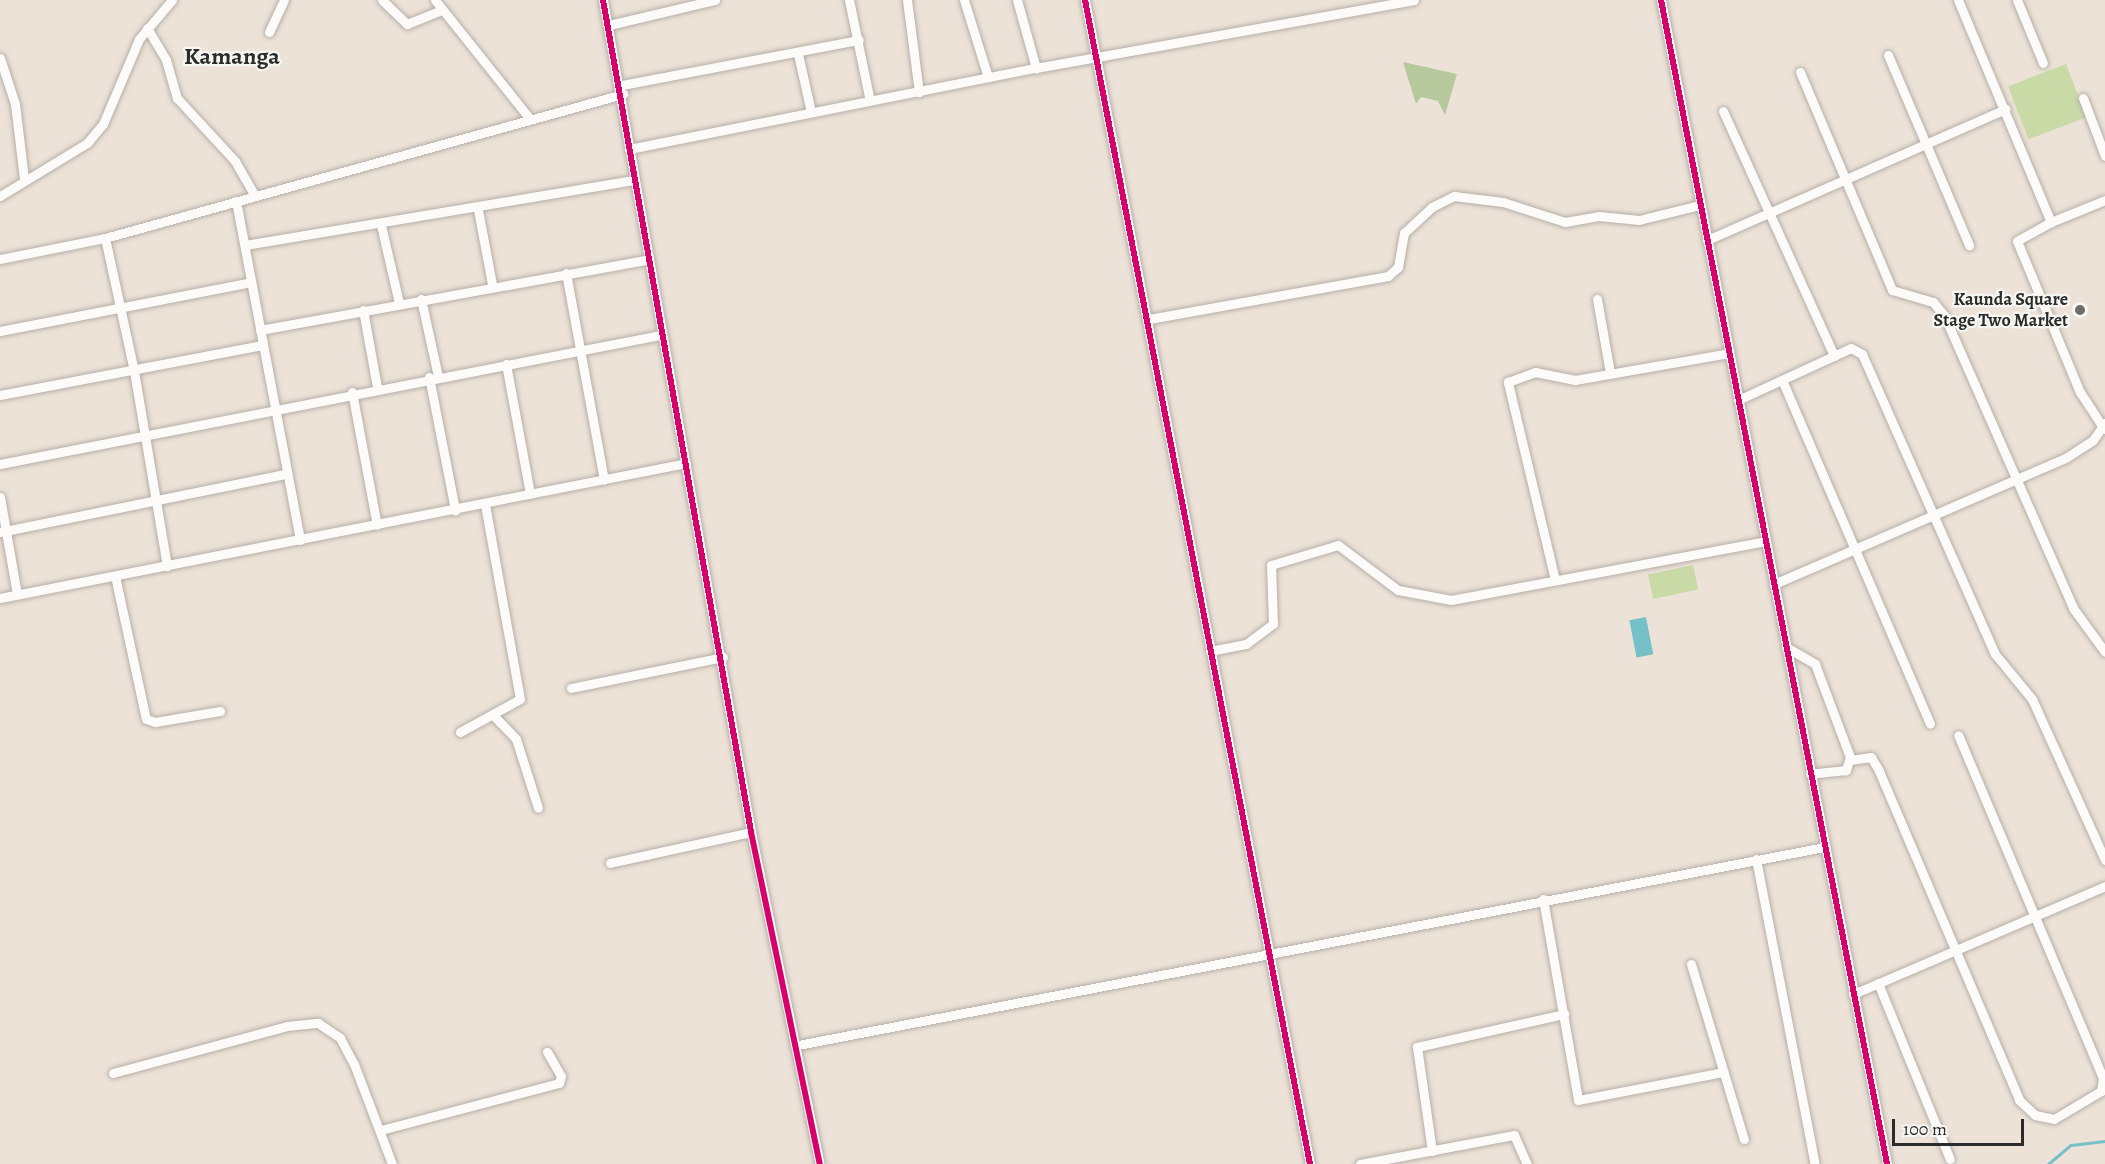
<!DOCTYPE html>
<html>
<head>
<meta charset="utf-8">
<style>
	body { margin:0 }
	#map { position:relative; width:2105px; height:1164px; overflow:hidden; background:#ece2d7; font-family:Alegreya,serif }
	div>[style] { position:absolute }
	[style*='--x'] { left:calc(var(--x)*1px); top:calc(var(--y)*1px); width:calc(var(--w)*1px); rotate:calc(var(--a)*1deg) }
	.green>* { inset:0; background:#c9daa6; transform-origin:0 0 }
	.forest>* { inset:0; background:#b6c99d }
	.water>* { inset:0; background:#76c0c7; transform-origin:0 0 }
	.stream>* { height:3px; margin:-1.5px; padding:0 1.5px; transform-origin:1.5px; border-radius:1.5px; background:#76c0c7 }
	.roads { filter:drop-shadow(0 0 2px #b6afa8) drop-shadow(0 0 2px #b6afa8) }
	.street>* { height:9px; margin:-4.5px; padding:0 4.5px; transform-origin:4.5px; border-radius:4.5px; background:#fcfbf9 }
	.cycleway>* { height:6px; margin:-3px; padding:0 3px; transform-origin:3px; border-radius:3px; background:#d6006c }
	.dots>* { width:16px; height:16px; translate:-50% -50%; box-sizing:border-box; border:3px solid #f6f6f2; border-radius:50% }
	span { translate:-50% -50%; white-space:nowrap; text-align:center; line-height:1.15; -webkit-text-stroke:4.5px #f6f6f2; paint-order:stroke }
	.poi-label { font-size:18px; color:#2b2b2b; font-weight:700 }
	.right { translate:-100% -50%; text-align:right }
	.district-label { font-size:24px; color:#2b2b2b; font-weight:700 }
	.scale { position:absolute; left:1892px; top:1119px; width:132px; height:27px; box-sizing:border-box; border:3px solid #2b2b2b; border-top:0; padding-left:8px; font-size:18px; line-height:21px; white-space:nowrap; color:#2b2b2b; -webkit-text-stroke:4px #f6f6f2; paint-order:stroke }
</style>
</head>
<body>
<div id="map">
	<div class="green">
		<div style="left:2066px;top:64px;width:57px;height:62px;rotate:69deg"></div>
		<div style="left:1693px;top:565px;width:25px;height:46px;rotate:78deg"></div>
	</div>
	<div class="forest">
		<div style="clip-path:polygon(1403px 62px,1457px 74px,1445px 115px,1438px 101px,1421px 97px,1416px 104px)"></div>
	</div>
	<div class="water">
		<div style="left:1646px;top:617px;width:38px;height:17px;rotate:79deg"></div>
	</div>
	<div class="stream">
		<div style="--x:2048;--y:1164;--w:30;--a:-40"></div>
		<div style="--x:2071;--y:1145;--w:34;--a:-7"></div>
	</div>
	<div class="roads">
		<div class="street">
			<div style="--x:382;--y:0;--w:35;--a:44"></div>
			<div style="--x:407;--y:24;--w:37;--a:-22"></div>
			<div style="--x:435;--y:0;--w:152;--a:51.4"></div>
			<div style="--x:603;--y:0;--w:845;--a:79.91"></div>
			<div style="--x:751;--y:832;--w:339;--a:78.3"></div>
			<div style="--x:849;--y:0;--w:103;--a:78.3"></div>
			<div style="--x:907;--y:0;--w:93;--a:82.6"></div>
			<div style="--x:964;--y:0;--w:81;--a:72.7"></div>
			<div style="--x:1017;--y:0;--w:71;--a:74.4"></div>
			<div style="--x:1085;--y:0;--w:1186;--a:79.06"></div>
			<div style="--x:1661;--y:0;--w:1186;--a:79.01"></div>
			<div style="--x:1958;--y:0;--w:241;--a:67.3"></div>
			<div style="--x:2051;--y:222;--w:58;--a:-22.2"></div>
			<div style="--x:2017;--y:0;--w:68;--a:67.6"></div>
			<div style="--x:609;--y:25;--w:109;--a:-13.3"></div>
			<div style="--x:147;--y:28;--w:37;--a:59"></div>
			<div style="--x:166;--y:60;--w:40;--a:74"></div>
			<div style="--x:177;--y:98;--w:86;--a:47.4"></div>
			<div style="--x:235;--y:161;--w:40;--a:60.3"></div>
			<div style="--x:269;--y:32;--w:35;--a:-65"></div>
			<div style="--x:798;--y:54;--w:59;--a:77.4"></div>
			<div style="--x:1888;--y:55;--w:207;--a:66.9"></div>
			<div style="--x:0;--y:58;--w:48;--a:71.9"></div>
			<div style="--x:15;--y:104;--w:75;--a:83.1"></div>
			<div style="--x:1800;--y:72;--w:237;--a:67.1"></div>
			<div style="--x:1892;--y:290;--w:43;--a:16.3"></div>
			<div style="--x:1933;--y:302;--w:17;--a:50"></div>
			<div style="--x:1944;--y:315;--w:320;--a:66.2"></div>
			<div style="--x:2073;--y:608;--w:54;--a:54"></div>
			<div style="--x:622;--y:85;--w:241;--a:-10.8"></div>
			<div style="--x:2083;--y:98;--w:62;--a:69.2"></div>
			<div style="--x:1723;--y:111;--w:269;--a:65.6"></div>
			<div style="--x:629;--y:149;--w:415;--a:-11.3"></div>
			<div style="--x:1036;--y:68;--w:384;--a:-10.2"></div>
			<div style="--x:0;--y:196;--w:102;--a:-31.3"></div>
			<div style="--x:87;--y:143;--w:25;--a:-50"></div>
			<div style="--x:103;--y:124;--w:92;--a:-67"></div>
			<div style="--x:139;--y:39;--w:51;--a:-49.8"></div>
			<div style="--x:236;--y:201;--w:345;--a:79.3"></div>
			<div style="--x:478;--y:210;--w:75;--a:79.3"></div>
			<div style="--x:2051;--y:222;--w:39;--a:151"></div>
			<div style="--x:2017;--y:241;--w:164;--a:67.4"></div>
			<div style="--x:2080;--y:392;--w:44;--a:57"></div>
			<div style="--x:381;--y:225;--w:80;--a:77"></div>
			<div style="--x:105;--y:238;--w:136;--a:77.7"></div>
			<div style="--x:134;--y:371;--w:198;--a:80.4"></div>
			<div style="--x:1707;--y:240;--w:326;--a:-23.7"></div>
			<div style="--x:245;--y:245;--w:394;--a:-9.5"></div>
			<div style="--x:0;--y:259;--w:107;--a:-11.3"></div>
			<div style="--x:105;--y:238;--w:538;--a:-15.54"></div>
			<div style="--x:566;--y:273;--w:210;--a:79.6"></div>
			<div style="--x:421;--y:299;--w:79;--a:77.6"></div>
			<div style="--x:1597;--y:299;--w:75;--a:80"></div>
			<div style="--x:363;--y:310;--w:78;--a:79.7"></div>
			<div style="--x:1149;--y:319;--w:243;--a:-10.2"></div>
			<div style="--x:1388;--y:276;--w:13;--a:-42"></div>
			<div style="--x:1398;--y:267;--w:35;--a:-80"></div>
			<div style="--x:1404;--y:233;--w:38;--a:-43"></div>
			<div style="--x:1432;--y:207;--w:25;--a:-27"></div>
			<div style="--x:1454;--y:196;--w:49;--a:7"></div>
			<div style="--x:1503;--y:202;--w:65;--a:17.9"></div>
			<div style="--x:1565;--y:222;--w:35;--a:-10"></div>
			<div style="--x:1599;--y:216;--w:40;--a:5.7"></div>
			<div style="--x:1639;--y:220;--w:63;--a:-13.8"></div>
			<div style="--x:260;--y:330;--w:393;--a:-10.3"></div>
			<div style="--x:0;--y:331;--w:256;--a:-11"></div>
			<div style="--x:506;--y:364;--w:132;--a:79.5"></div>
			<div style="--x:429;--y:377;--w:136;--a:78.9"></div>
			<div style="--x:1782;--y:380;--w:374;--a:66.7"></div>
			<div style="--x:352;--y:392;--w:135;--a:79.4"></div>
			<div style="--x:0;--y:395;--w:267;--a:-10.8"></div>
			<div style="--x:1738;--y:400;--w:124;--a:-24.7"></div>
			<div style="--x:1851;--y:348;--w:13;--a:29"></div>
			<div style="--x:1862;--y:354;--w:328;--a:66.1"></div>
			<div style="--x:1995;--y:654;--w:58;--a:50.6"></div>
			<div style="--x:2032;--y:699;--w:177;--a:65.6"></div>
			<div style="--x:0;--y:464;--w:672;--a:-11.06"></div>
			<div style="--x:0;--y:497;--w:98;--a:80.1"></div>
			<div style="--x:0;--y:532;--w:292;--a:-11.5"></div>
			<div style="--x:115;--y:576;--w:146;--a:77.8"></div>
			<div style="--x:146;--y:719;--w:9;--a:18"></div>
			<div style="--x:155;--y:722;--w:66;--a:-9.6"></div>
			<div style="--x:1555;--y:580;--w:204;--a:-103.4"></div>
			<div style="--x:1508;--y:382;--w:29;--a:-20"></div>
			<div style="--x:1535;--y:372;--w:41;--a:11.3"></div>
			<div style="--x:1575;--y:380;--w:156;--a:-9.9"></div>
			<div style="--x:1774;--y:584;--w:319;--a:-23.4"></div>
			<div style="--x:2067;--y:457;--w:31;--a:-33"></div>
			<div style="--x:2093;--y:440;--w:21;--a:-55"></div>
			<div style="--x:0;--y:598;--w:699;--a:-11.13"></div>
			<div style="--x:1786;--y:647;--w:34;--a:30"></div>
			<div style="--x:1815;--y:664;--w:99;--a:69.4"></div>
			<div style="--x:1850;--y:757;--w:14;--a:107"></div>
			<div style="--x:1846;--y:770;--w:36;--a:174"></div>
			<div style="--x:1210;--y:651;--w:37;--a:-11"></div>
			<div style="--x:1246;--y:644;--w:34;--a:-37"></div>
			<div style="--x:1273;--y:624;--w:59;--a:-91.9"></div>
			<div style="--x:1271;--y:565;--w:70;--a:-16.6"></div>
			<div style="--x:1338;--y:545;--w:75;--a:36.9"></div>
			<div style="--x:1398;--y:590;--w:54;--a:10.7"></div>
			<div style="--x:1451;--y:600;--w:320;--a:-10.6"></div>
			<div style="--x:571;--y:688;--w:155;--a:-11.5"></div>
			<div style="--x:493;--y:715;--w:33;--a:46"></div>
			<div style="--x:516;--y:739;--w:72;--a:72.3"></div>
			<div style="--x:460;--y:732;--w:68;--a:-28.8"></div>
			<div style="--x:520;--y:699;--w:198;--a:-100.2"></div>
			<div style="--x:1850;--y:760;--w:21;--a:-8"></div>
			<div style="--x:1871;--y:757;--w:16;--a:60"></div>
			<div style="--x:1879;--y:771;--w:358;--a:66.9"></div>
			<div style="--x:2019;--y:1100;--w:22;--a:43"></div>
			<div style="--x:2035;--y:1115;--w:19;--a:12"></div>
			<div style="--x:2054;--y:1119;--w:55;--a:-30.8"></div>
			<div style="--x:2101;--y:1091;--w:13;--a:-81"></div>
			<div style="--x:2103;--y:1078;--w:372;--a:-112.9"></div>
			<div style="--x:1756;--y:859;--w:311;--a:79.1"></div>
			<div style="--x:610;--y:863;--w:144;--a:-12.4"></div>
			<div style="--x:1543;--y:899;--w:204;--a:80.1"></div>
			<div style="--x:1578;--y:1100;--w:148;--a:-10.9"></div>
			<div style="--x:1691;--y:964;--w:183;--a:73.2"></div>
			<div style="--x:1878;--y:983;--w:190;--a:67.8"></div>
			<div style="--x:1853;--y:994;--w:274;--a:-23.2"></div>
			<div style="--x:798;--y:1045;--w:1045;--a:-10.92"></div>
			<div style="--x:113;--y:1073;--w:180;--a:-15.1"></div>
			<div style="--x:287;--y:1026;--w:31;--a:-6"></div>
			<div style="--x:318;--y:1023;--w:27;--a:34"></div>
			<div style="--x:340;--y:1038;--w:30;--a:62"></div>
			<div style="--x:354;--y:1064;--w:107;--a:69.2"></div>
			<div style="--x:381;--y:1130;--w:184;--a:-14.8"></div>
			<div style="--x:559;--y:1083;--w:7;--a:-74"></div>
			<div style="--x:561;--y:1076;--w:28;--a:-120"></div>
			<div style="--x:1432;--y:1151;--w:105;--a:-98.2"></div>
			<div style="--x:1417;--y:1047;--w:151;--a:-12.7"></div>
			<div style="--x:1360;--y:1164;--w:157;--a:-10.7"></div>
			<div style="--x:1514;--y:1135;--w:32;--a:66"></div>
		</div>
	</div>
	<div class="cycleway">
		<div style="--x:603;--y:0;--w:845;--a:79.91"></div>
		<div style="--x:751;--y:832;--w:339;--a:78.3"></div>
		<div style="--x:1085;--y:0;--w:1186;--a:79.06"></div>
		<div style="--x:1661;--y:0;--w:1186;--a:79.01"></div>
	</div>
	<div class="dots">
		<div style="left:2080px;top:310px;background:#6f6b67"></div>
	</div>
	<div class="poi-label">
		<span class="right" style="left:2068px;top:310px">Kaunda Square<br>Stage Two Market</span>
	</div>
	<div class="district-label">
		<span style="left:232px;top:57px">Kamanga</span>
	</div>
	<div class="scale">100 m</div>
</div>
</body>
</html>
